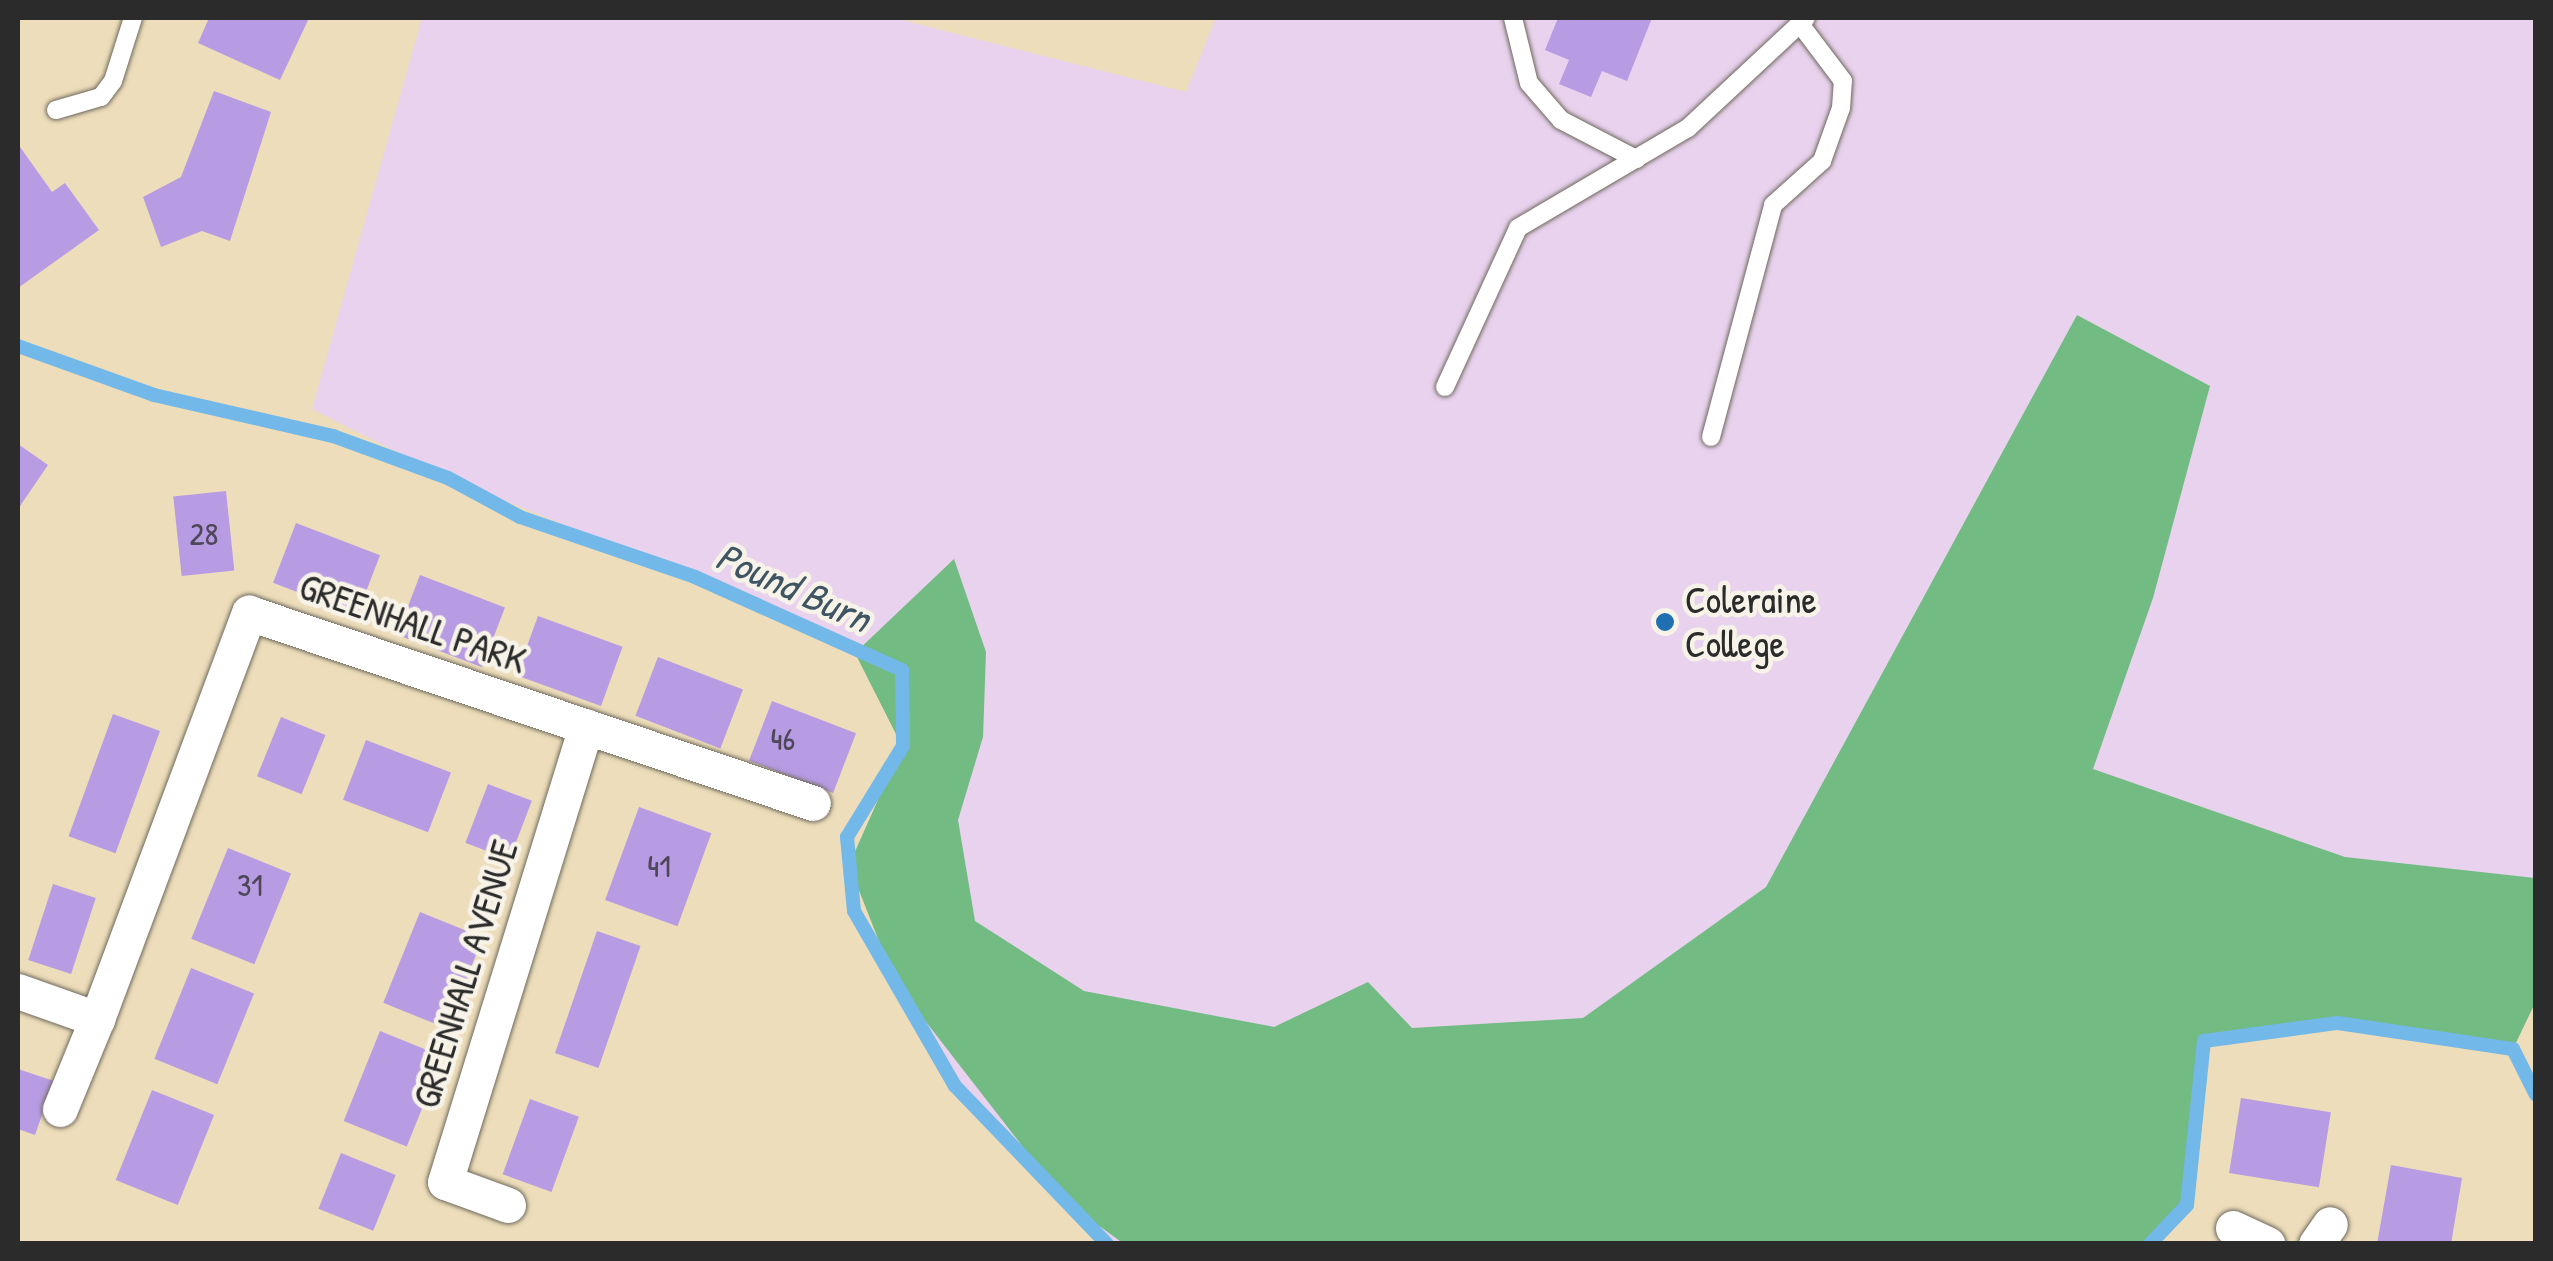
<!DOCTYPE html>
<html>
<head>
<meta charset="utf-8">
<style>
	body { margin:0 }
	#map { position:relative; width:2553px; height:1261px; overflow:hidden; background:#edddba; font-family:"Patrick Hand",sans-serif }
	div>[style] { position:absolute }
	[style*='--x'] { left:calc(var(--x)*1px); top:calc(var(--y)*1px); width:calc(var(--w)*1px); rotate:calc(var(--a)*1deg) }
	.built>* { inset:0; background:#e8d2ee }
	.forest>* { inset:0; background:#72bb82 }
	.stream>* { height:14px; margin:-7px; padding:0 7px; transform-origin:7px; border-radius:7px; background:#72b8e9 }
	.building>* { inset:0; background:#b79ce3; transform-origin:0 0 }
	.roads { filter:drop-shadow(0 0 2px #6f695d) drop-shadow(0 0 2px #6f695d) }
	.lane>* { height:18px; margin:-9px; padding:0 9px; transform-origin:9px; border-radius:9px; background:#fff }
	.street>* { height:35px; margin:-17.5px; padding:0 17.5px; transform-origin:17.5px; border-radius:17.5px; background:#fff }
	.dots>* { width:28px; height:28px; translate:-50% -50%; box-sizing:border-box; border:5px solid #f7f3e8; border-radius:50% }
	span { translate:-50% -50%; white-space:nowrap; text-align:center; line-height:1.15; -webkit-text-stroke:9px #f7f3e8; paint-order:stroke }
	.number-label { font-size:32px; color:#4e4759 }
	.number-label span { -webkit-text-stroke-width:0 }
	.poi-label { font-size:38px; color:#2b2b2b }
	.left { translate:0 -50%; text-align:left }
	.street-label { font-size:38px; color:#2b2b2b }
	.water-label { font-size:40px; color:#405564; font-style:italic }
	.frame { position:absolute; inset:0; border:20px solid #2b2b2b; pointer-events:none }
</style>
</head>
<body>
<div id="map">
	<div class="built">
		<div style="clip-path:polygon(422px 18px,894px 18px,1186px 92px,1216px 18px,2535px 18px,2535px 1003px,2513px 1049px,2338px 1023px,2205px 1041px,2187px 1205px,2150px 1243px,1107px 1243px,955px 1086px,849px 865px,902px 746px,892px 668px,695px 577px,448px 478px,312px 409px)"></div>
	</div>
	<div class="forest">
		<div style="clip-path:polygon(2077px 315px,2210px 386px,2153px 598px,2093px 769px,2345px 857px,2535px 878px,2535px 1003px,2513px 1049px,2338px 1023px,2205px 1041px,2187px 1205px,2150px 1243px,1124px 1244px,1065px 1201px,895px 982px,849px 865px,902px 746px,855px 653px,954px 559px,986px 652px,983px 737px,958px 820px,975px 921px,1084px 991px,1274px 1027px,1368px 982px,1412px 1028px,1583px 1018px,1766px 887px)"></div>
	</div>
	<div class="stream">
		<div style="--x:18;--y:346;--w:145;--a:19.8"></div>
		<div style="--x:154;--y:395;--w:184;--a:12.9"></div>
		<div style="--x:333;--y:436;--w:122;--a:20.1"></div>
		<div style="--x:448;--y:478;--w:82;--a:28.4"></div>
		<div style="--x:520;--y:517;--w:185;--a:18.9"></div>
		<div style="--x:695;--y:577;--w:227;--a:24.2"></div>
		<div style="--x:902;--y:670;--w:76;--a:89.2"></div>
		<div style="--x:903;--y:746;--w:107;--a:121.6"></div>
		<div style="--x:847;--y:837;--w:74;--a:84.6"></div>
		<div style="--x:854;--y:911;--w:202;--a:60"></div>
		<div style="--x:955;--y:1086;--w:219;--a:46.1"></div>
		<div style="--x:2150;--y:1244;--w:54;--a:-46.5"></div>
		<div style="--x:2187;--y:1205;--w:165;--a:-84.1"></div>
		<div style="--x:2204;--y:1041;--w:135;--a:-7.7"></div>
		<div style="--x:2338;--y:1023;--w:177;--a:8.5"></div>
		<div style="--x:2513;--y:1049;--w:51;--a:63.4"></div>
	</div>
	<div class="building">
		<div style="clip-path:polygon(209px 18px,309px 18px,280px 80px,198px 43px)"></div>
		<div style="clip-path:polygon(1558px 18px,1652px 18px,1627px 81px,1602px 71px,1591px 97px,1559px 84px,1569px 60px,1545px 50px)"></div>
		<div style="clip-path:polygon(214px 91px,271px 112px,230px 241px,202px 231px,161px 247px,143px 197px,181px 177px)"></div>
		<div style="clip-path:polygon(18px 144px,52px 192px,65px 183px,99px 230px,18px 288px)"></div>
		<div style="clip-path:polygon(18px 444px,48px 465px,18px 509px)"></div>
		<div style="left:226px;top:491px;width:80px;height:53px;rotate:84deg"></div>
		<div style="left:296px;top:523px;width:90px;height:64px;rotate:21deg"></div>
		<div style="left:420px;top:575px;width:91px;height:64px;rotate:21deg"></div>
		<div style="left:538px;top:616px;width:90px;height:63px;rotate:20deg"></div>
		<div style="left:658px;top:657px;width:91px;height:63px;rotate:21deg"></div>
		<div style="left:772px;top:701px;width:90px;height:64px;rotate:21deg"></div>
		<div style="left:113px;top:714px;width:50px;height:130px;rotate:20deg"></div>
		<div style="left:281px;top:717px;width:48px;height:64px;rotate:22deg"></div>
		<div style="left:366px;top:740px;width:91px;height:64px;rotate:21deg"></div>
		<div style="left:488px;top:784px;width:47px;height:63px;rotate:21deg"></div>
		<div style="left:639px;top:807px;width:77px;height:99px;rotate:20deg"></div>
		<div style="left:228px;top:848px;width:68px;height:98px;rotate:22deg"></div>
		<div style="left:53px;top:884px;width:45px;height:80px;rotate:18deg"></div>
		<div style="left:420px;top:912px;width:68px;height:98px;rotate:22deg"></div>
		<div style="left:597px;top:931px;width:46px;height:129px;rotate:19deg"></div>
		<div style="left:191px;top:968px;width:68px;height:98px;rotate:22deg"></div>
		<div style="left:380px;top:1031px;width:68px;height:97px;rotate:22deg"></div>
		<div style="clip-path:polygon(18px 1069px,54px 1081px,35px 1135px,18px 1129px)"></div>
		<div style="left:152px;top:1090px;width:67px;height:97px;rotate:22deg"></div>
		<div style="left:2241px;top:1098px;width:91px;height:76px;rotate:9deg"></div>
		<div style="left:530px;top:1099px;width:52px;height:80px;rotate:20deg"></div>
		<div style="left:341px;top:1153px;width:59px;height:60px;rotate:22deg"></div>
		<div style="clip-path:polygon(2391px 1165px,2462px 1178px,2451px 1244px,2377px 1244px)"></div>
	</div>
	<div class="roads">
		<div class="lane">
			<div style="--x:1513;--y:18;--w:67;--a:76.2"></div>
			<div style="--x:1529;--y:83;--w:49;--a:49.1"></div>
			<div style="--x:1561;--y:120;--w:85;--a:27.5"></div>
			<div style="--x:56;--y:110;--w:47;--a:-16.1"></div>
			<div style="--x:101;--y:97;--w:20;--a:-53"></div>
			<div style="--x:113;--y:81;--w:66;--a:-72.4"></div>
			<div style="--x:1445;--y:387;--w:175;--a:-65.3"></div>
			<div style="--x:1518;--y:228;--w:197;--a:-30.5"></div>
			<div style="--x:1688;--y:128;--w:161;--a:-43"></div>
			<div style="--x:1711;--y:437;--w:240;--a:-75"></div>
			<div style="--x:1773;--y:205;--w:66;--a:-41.9"></div>
			<div style="--x:1822;--y:161;--w:56;--a:-70.3"></div>
			<div style="--x:1841;--y:108;--w:27;--a:-86"></div>
			<div style="--x:1843;--y:81;--w:71;--a:-127"></div>
		</div>
		<div class="street">
			<div style="--x:18;--y:991;--w:84;--a:19.5"></div>
			<div style="--x:97;--y:1019;--w:434;--a:-69.5"></div>
			<div style="--x:249;--y:613;--w:595;--a:18.62"></div>
			<div style="--x:60;--y:1109;--w:97;--a:-67.7"></div>
			<div style="--x:508;--y:1205;--w:67;--a:-159.9"></div>
			<div style="--x:445;--y:1182;--w:477;--a:-72.8"></div>
			<div style="--x:2233;--y:1228;--w:38;--a:25"></div>
			<div style="--x:2316;--y:1244;--w:24;--a:-55"></div>
		</div>
	</div>
	<div class="dots">
		<div style="left:1665px;top:622px;background:#1f6fb2"></div>
	</div>
	<div class="number-label">
		<span style="left:204px;top:534px">28</span>
		<span style="left:783px;top:739px">46</span>
		<span style="left:659px;top:866px">41</span>
		<span style="left:250px;top:885px">31</span>
	</div>
	<div class="poi-label">
		<span class="left" style="left:1685px;top:622px">Coleraine<br>College</span>
	</div>
	<div class="street-label">
		<span style="left:413px;top:623px;rotate:19deg">GREENHALL PARK</span>
		<span style="left:465px;top:974px;rotate:-73deg">GREENHALL AVENUE</span>
	</div>
	<div class="water-label">
		<span style="left:794px;top:586px;rotate:24deg">Pound Burn</span>
	</div>
	<div class="frame"></div>
</div>
</body>
</html>
